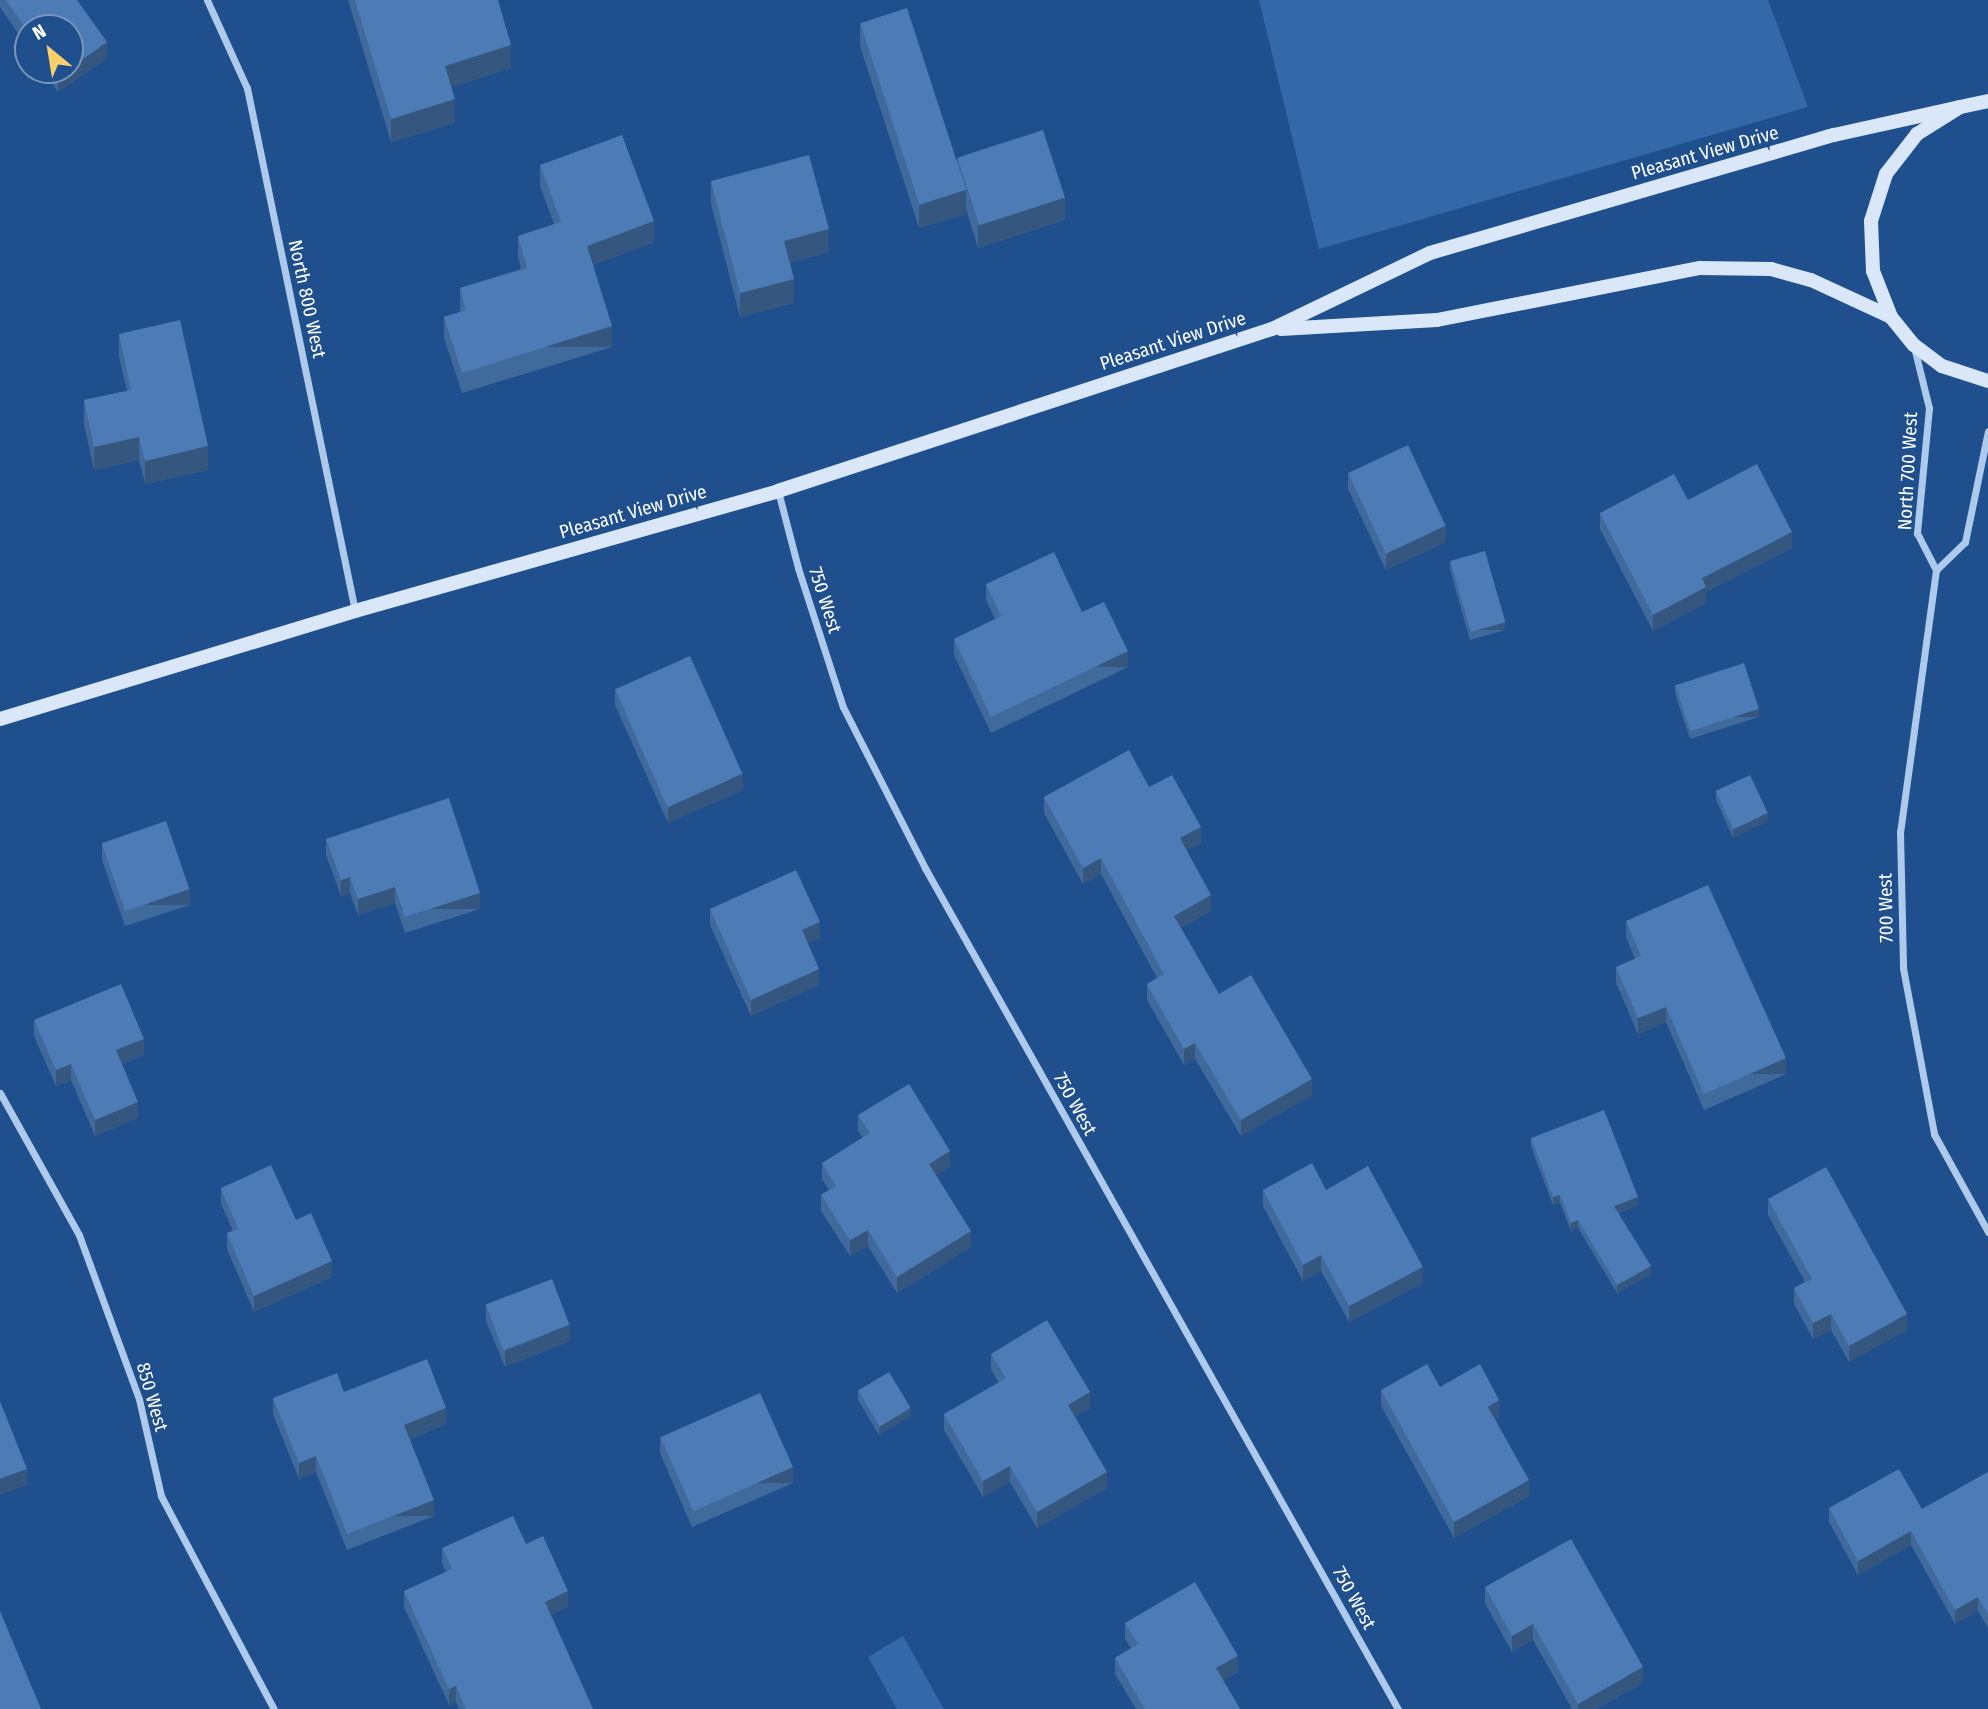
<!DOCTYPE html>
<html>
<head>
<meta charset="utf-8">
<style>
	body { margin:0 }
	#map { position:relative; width:1988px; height:1709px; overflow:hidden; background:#1f4f8c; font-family:"Fira Sans Condensed",sans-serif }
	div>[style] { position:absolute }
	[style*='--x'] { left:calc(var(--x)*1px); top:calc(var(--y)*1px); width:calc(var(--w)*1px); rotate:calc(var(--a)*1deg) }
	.green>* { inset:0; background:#3369a9 }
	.minor>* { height:7px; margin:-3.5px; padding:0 3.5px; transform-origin:3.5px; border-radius:3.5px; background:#adcaec }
	.secondary>* { height:14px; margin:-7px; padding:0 7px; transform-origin:7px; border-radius:7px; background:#d9e7f9 }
	.wall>* { inset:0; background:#416a9c }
	.shaded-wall>* { inset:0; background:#35567f; transform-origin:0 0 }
	.building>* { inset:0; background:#4c7bb5; transform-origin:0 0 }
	span { translate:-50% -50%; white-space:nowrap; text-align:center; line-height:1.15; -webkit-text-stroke:6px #1f4f8c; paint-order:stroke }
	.street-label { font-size:19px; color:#fff }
	.north { position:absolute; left:14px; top:14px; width:70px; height:70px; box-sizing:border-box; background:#1f4f8c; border:2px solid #7995ba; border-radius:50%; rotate:330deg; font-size:19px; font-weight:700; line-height:28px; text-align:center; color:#fff }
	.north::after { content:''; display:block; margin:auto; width:24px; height:32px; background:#fad06d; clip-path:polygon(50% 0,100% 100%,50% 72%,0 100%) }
</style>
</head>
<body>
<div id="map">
	<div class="green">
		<div style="clip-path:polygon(1259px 0,1768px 0,1808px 107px,1319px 249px)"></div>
		<div style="clip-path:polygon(903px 1636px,944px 1709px,897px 1709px,868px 1657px)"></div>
	</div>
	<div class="minor">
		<div style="--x:207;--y:0;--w:97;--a:65.6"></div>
		<div style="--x:247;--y:88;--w:534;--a:78.33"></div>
		<div style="--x:1914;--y:347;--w:63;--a:76.2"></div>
		<div style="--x:1929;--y:408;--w:126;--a:95.5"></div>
		<div style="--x:1917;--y:533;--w:42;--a:62.8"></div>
		<div style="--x:778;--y:491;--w:80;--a:75.4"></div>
		<div style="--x:798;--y:568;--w:146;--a:72.1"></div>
		<div style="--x:843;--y:707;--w:181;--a:63"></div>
		<div style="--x:925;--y:868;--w:965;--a:60.65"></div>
		<div style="--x:1936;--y:570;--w:264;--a:97.8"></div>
		<div style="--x:1900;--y:832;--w:136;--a:88.7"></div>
		<div style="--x:1903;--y:968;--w:169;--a:79.4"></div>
		<div style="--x:1934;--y:1134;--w:112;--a:61.1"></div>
		<div style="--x:1936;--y:570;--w:40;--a:-44"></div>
		<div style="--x:1965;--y:542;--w:113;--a:-78.3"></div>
		<div style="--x:0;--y:1093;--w:162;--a:60.9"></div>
		<div style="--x:79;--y:1235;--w:175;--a:69.9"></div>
		<div style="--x:139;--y:1399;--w:99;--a:77.2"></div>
		<div style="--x:161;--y:1496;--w:241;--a:62.1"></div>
	</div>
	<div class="secondary">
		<div style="--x:1988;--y:101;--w:29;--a:168"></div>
		<div style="--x:1960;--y:107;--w:51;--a:147.9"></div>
		<div style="--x:1917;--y:134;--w:51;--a:127.8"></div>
		<div style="--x:1886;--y:174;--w:49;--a:107.7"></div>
		<div style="--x:1871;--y:221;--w:50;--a:87.7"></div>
		<div style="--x:1873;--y:271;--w:49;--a:68.6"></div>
		<div style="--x:1891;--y:317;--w:36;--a:51"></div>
		<div style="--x:1914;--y:345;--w:35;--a:37"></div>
		<div style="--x:1942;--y:366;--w:48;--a:18.1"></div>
		<div style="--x:1281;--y:329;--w:156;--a:-3.3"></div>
		<div style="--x:1437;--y:320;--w:268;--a:-11.2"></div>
		<div style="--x:1700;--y:268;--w:71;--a:0.8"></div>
		<div style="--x:1771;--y:269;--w:41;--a:15.4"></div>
		<div style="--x:1811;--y:280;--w:88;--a:24.8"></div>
		<div style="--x:0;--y:719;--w:371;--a:-16.9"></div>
		<div style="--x:355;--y:611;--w:440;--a:-15.8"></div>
		<div style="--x:778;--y:491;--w:520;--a:-18.16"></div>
		<div style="--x:1272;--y:329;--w:175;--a:-25.7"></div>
		<div style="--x:1430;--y:253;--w:421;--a:-16.3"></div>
		<div style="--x:1834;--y:135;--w:129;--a:-12.5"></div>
	</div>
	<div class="wall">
		<div style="clip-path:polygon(0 0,77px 0,107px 58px,58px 92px,43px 70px,70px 70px,28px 28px,28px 48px,0 7px)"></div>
		<div style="clip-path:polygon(348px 0,498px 0,511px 68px,451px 87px,455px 123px,391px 142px)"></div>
		<div style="clip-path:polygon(860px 23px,957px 162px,957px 158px,1065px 220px,978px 248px,966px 209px,966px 214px,919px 228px,860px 46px)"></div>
		<div style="clip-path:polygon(540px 165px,654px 242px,593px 265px,612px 347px,462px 393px,444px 338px,444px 317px,460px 312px,460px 288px,521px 269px,518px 257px,518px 236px,554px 224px,540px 186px)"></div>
		<div style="clip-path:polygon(711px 181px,829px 252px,789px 263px,794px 303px,740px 317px,711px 204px)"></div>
		<div style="clip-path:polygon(119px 334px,208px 470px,145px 484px,139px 460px,94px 470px,84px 424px,84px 400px,127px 391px,119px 357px)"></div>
		<div style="clip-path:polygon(1348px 473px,1446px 542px,1386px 570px,1348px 489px)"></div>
		<div style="clip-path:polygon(1688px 500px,1792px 548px,1706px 592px,1706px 603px,1653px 631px,1600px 529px,1600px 513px)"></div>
		<div style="clip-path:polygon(1450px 561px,1505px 630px,1470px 640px,1450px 569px)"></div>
		<div style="clip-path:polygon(986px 584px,1082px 612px,1128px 667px,991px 733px,954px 655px,954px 639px,995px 619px,986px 600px)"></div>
		<div style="clip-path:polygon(1675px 685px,1759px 717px,1690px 739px,1675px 693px)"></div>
		<div style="clip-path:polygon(615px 689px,743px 790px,668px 823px,615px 705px)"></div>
		<div style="clip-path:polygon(1149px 787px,1201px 843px,1187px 850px,1211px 911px,1181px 928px,1219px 994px,1312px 1095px,1241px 1136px,1195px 1059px,1184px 1065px,1147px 1000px,1147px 984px,1157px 978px,1101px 874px,1083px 884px,1044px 813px,1044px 797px)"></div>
		<div style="clip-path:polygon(1716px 792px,1768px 821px,1733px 838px,1716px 800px)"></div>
		<div style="clip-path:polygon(326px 839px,480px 909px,405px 933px,395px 903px,358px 915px,350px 893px,341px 896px,326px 855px)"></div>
		<div style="clip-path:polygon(102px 844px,190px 905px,125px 926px,102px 860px)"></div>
		<div style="clip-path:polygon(710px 909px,820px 938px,808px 943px,819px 985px,751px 1016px,710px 925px)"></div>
		<div style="clip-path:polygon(1626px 921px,1786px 1074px,1704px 1110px,1666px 1022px,1638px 1034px,1616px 983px,1616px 967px,1635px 959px,1626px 937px)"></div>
		<div style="clip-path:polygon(34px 1020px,144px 1055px,122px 1064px,138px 1118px,95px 1136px,71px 1080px,56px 1086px,34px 1036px)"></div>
		<div style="clip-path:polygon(858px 1115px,950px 1167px,936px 1175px,971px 1247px,897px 1293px,868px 1246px,850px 1256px,821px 1211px,821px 1195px,829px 1190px,822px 1179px,822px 1163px,863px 1138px,858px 1131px)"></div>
		<div style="clip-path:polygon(1531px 1138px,1638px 1205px,1618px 1213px,1651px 1274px,1617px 1293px,1578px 1228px,1571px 1231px,1560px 1203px,1553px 1205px,1531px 1147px)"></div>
		<div style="clip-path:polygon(221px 1188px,296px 1220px,332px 1277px,254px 1312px,227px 1249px,227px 1233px,233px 1231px,221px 1204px)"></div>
		<div style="clip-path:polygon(1263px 1190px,1326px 1190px,1423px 1283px,1349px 1322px,1321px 1271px,1303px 1281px,1263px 1206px)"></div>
		<div style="clip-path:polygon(1768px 1199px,1907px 1330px,1849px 1362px,1831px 1330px,1813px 1339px,1794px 1304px,1794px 1288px,1805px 1282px,1768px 1215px)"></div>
		<div style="clip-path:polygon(486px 1305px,570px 1341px,505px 1367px,486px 1321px)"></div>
		<div style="clip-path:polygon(991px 1354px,1090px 1408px,1075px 1417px,1107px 1488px,1037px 1528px,1010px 1482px,983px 1497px,944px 1430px,944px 1414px,999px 1383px,991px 1369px)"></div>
		<div style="clip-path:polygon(1440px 1387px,1499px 1416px,1495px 1419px,1529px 1496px,1454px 1538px,1381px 1406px,1381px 1390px)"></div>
		<div style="clip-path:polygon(858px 1391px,911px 1416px,879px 1435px,858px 1400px)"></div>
		<div style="clip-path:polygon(344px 1392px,446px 1424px,410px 1439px,434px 1516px,347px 1550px,316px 1472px,299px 1479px,273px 1414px,273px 1398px)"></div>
		<div style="clip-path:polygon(660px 1437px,793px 1483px,692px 1527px,660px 1453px)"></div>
		<div style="clip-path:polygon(1988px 1472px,1988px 1628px,1978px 1611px,1955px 1624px,1911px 1545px,1858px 1575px,1829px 1522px,1829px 1508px,1922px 1509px)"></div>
		<div style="clip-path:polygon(526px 1544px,568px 1607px,551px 1615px,593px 1709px,459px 1709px,456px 1702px,449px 1705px,404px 1607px,404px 1591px,446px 1572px,442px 1564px,442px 1548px)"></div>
		<div style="clip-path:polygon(1485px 1587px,1643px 1683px,1596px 1709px,1572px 1709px,1533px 1640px,1512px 1652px,1485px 1603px)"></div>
		<div style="clip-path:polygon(1125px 1623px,1238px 1672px,1223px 1680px,1240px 1709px,1136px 1709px,1115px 1674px,1115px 1658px,1131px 1648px,1125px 1639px)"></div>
	</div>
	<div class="shaded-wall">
		<div style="clip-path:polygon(107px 42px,107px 58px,58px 92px,58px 76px,66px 70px,70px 70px,70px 68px)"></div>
		<div style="clip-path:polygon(511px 45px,511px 68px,445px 89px,445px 66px)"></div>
		<div style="clip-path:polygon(455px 99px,455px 123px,391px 142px,391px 119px)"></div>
		<div style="clip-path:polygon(966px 190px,966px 214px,919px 228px,919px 205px)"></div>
		<div style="clip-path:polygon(1065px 197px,1065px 220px,978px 248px,978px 225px)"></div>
		<div style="clip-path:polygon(654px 221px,654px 242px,587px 267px,587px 246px)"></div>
		<div style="clip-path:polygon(829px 229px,829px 252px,784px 264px,784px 241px)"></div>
		<div style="clip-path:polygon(794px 279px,794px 303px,740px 317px,740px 293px)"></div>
		<div style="left:612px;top:326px;width:21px;height:157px;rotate:90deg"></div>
		<div style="clip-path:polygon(139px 437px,139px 460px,94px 470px,94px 447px)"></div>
		<div style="clip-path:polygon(208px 446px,208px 470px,145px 484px,145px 461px)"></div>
		<div style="clip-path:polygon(1446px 526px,1446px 542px,1386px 570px,1386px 554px)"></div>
		<div style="clip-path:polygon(1792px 532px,1792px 548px,1706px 592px,1706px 603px,1653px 631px,1653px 615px,1702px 578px)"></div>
		<div style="left:1505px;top:622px;width:8px;height:36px;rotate:90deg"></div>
		<div style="left:1128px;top:651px;width:16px;height:152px;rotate:90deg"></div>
		<div style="left:1759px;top:709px;width:8px;height:72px;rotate:90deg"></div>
		<div style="clip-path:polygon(743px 774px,743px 790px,668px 823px,668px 807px)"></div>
		<div style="clip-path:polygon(1768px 813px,1768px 821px,1733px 838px,1733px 830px)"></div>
		<div style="clip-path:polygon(1201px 827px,1201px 843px,1180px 854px,1180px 838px)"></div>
		<div style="clip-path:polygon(1101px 858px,1101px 874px,1083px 884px,1083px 868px)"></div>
		<div style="clip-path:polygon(350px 877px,350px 893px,341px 896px,341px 880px)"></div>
		<div style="clip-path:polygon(395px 887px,395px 903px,358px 915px,358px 899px)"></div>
		<div style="left:190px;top:889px;width:16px;height:68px;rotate:90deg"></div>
		<div style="left:480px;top:893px;width:16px;height:79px;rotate:90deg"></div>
		<div style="clip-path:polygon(1211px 895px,1211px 911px,1174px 932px,1174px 916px)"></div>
		<div style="clip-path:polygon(820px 922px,820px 938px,802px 946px,802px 930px)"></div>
		<div style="clip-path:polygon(819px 969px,819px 985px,751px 1016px,751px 1000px)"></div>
		<div style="clip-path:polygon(1666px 1007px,1666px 1022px,1638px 1034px,1638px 1018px)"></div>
		<div style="clip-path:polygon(144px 1039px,144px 1055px,116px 1066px,116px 1050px)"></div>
		<div style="clip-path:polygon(1195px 1043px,1195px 1059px,1184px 1065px,1184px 1049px)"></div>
		<div style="left:1786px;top:1058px;width:16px;height:90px;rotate:90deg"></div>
		<div style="clip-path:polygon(71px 1064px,71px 1080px,56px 1086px,56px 1070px)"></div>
		<div style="clip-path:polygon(1312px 1079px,1312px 1095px,1241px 1136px,1241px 1120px)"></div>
		<div style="clip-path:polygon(138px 1102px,138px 1118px,95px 1136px,95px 1120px)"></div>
		<div style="clip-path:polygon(950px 1151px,950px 1167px,929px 1180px,929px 1164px)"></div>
		<div style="clip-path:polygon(1560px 1195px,1560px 1203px,1553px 1205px,1553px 1197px)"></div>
		<div style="clip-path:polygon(1638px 1197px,1638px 1205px,1614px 1214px,1614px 1206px)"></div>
		<div style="clip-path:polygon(1578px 1220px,1578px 1228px,1571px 1231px,1571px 1223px)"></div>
		<div style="clip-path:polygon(868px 1230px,868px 1246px,850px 1256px,850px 1240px)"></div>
		<div style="clip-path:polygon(971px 1231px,971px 1247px,897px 1293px,897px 1277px)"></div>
		<div style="clip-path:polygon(1321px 1255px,1321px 1271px,1303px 1281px,1303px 1265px)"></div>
		<div style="clip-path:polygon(332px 1261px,332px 1277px,254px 1312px,254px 1296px)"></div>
		<div style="clip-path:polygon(1651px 1266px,1651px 1274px,1617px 1293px,1617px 1285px)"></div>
		<div style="clip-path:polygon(1423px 1267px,1423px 1283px,1349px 1322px,1349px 1306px)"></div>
		<div style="clip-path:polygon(1831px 1314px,1831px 1330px,1813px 1339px,1813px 1323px)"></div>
		<div style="clip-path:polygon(1907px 1314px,1907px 1330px,1849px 1362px,1849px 1346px)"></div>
		<div style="clip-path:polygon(570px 1325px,570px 1341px,505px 1367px,505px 1351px)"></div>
		<div style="clip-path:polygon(1090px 1392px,1090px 1408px,1068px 1421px,1068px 1405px)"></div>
		<div style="clip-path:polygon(1499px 1400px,1499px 1416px,1488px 1423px,1488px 1407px)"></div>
		<div style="clip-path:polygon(446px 1408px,446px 1424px,404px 1441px,404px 1425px)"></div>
		<div style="clip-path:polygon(911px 1408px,911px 1416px,879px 1435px,879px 1427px)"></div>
		<div style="clip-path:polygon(316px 1456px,316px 1472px,299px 1479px,299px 1463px)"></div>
		<div style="clip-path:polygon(1010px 1466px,1010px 1482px,983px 1497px,983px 1481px)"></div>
		<div style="left:793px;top:1467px;width:16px;height:110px;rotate:90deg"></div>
		<div style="clip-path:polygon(27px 1469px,27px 1485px,0 1495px,0 1479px)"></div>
		<div style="clip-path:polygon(1107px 1472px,1107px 1488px,1037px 1528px,1037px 1512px)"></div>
		<div style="clip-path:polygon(1529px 1480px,1529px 1496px,1454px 1538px,1454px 1522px)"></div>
		<div style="left:434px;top:1500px;width:16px;height:93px;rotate:90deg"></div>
		<div style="clip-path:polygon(1911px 1531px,1911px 1545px,1858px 1575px,1858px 1561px)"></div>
		<div style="clip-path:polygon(568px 1591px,568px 1607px,545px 1618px,545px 1602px)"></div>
		<div style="clip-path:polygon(1978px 1597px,1978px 1611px,1955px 1624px,1955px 1610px)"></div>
		<div style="clip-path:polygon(1533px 1624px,1533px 1640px,1512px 1652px,1512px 1636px)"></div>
		<div style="clip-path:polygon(1238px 1656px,1238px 1672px,1216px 1684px,1216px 1668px)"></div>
		<div style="clip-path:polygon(1643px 1667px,1643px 1683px,1596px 1709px,1578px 1709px,1578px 1704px)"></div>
		<div style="clip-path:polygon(456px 1686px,456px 1702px,449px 1705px,449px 1689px)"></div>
	</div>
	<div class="building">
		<div style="clip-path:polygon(6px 0,77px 0,107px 42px,70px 68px,70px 28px,28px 28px,28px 32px)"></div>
		<div style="clip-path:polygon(355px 0,498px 0,511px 45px,445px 66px,455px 99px,391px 119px)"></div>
		<div style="left:907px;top:8px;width:191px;height:49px;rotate:72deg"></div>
		<div style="clip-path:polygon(54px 70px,66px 70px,58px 76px)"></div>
		<div style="left:1043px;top:130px;width:71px;height:90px;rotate:72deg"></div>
		<div style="clip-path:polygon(622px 135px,654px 221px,587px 246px,612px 326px,462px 373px,444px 317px,466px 310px,460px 288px,527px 268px,518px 236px,561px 222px,540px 165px)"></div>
		<div style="clip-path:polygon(809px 155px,829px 229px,784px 241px,794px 279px,740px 293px,711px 181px)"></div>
		<div style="clip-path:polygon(180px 320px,208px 446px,145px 461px,139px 437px,94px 447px,84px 400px,131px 390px,119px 334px)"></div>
		<div style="left:1408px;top:445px;width:89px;height:66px;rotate:65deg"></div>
		<div style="clip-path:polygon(1757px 464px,1792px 532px,1702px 578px,1706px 587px,1653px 615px,1600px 513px,1674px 474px,1688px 500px)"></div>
		<div style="left:1485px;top:551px;width:74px;height:36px;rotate:74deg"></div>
		<div style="clip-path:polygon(1054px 552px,1082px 612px,1104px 602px,1128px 651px,991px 717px,954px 639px,1001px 616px,986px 584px)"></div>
		<div style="left:690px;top:656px;width:129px;height:82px;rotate:66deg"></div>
		<div style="left:1744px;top:663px;width:48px;height:72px;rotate:72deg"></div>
		<div style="clip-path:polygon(1129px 750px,1149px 787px,1172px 775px,1201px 827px,1180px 838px,1211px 895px,1174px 916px,1219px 994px,1251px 975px,1312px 1079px,1241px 1120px,1195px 1043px,1184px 1049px,1147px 984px,1164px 974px,1101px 858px,1083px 868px,1044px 797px)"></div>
		<div style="left:1750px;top:775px;width:42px;height:38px;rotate:65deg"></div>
		<div style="clip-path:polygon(449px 798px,480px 893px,405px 917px,395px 887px,358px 899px,350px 877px,341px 880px,326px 839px)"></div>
		<div style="left:166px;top:821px;width:72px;height:68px;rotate:71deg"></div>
		<div style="clip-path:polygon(796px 870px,820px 922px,802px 930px,819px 969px,751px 1000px,710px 909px)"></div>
		<div style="clip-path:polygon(1708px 885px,1786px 1058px,1704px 1094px,1666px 1007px,1638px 1018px,1616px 967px,1641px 956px,1626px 921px)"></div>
		<div style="clip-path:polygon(121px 984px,144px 1039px,116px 1050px,138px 1102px,95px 1120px,71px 1064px,56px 1070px,34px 1020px)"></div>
		<div style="clip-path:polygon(909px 1084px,950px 1151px,929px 1164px,971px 1231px,897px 1277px,868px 1230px,850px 1240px,821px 1195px,836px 1186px,822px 1163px,870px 1133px,858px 1115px)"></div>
		<div style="clip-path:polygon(1604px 1110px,1638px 1197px,1614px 1206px,1651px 1266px,1617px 1285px,1578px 1220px,1571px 1223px,1560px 1195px,1553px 1197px,1531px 1138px)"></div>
		<div style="clip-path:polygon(1312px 1163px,1326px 1190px,1368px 1166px,1423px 1267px,1349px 1306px,1321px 1255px,1303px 1265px,1263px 1190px)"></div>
		<div style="clip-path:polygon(271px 1165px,296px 1220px,311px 1213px,332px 1261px,254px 1296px,227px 1233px,238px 1229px,221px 1188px)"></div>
		<div style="clip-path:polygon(1826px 1167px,1907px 1314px,1849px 1346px,1831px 1314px,1813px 1323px,1794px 1288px,1812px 1279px,1768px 1199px)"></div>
		<div style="left:552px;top:1279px;width:49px;height:71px;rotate:69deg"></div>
		<div style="clip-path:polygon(1047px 1320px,1090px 1392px,1068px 1405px,1107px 1472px,1037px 1512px,1010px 1466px,983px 1481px,944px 1414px,1006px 1378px,991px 1354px)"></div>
		<div style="clip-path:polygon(427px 1359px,446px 1408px,404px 1425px,434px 1500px,347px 1534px,316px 1456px,299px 1463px,273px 1398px,337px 1373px,344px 1392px)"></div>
		<div style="clip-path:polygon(1427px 1364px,1440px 1387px,1480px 1364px,1499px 1400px,1488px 1407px,1529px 1480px,1454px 1522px,1381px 1390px)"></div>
		<div style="left:889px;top:1372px;width:42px;height:36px;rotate:59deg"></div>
		<div style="left:760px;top:1393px;width:81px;height:109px;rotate:66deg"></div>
		<div style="clip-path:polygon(0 1401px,27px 1469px,0 1479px)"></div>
		<div style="clip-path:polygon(1899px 1469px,1922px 1509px,1988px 1472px,1988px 1614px,1978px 1597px,1955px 1610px,1911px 1531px,1858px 1561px,1829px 1508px)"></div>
		<div style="clip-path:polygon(513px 1516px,526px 1544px,543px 1536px,568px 1591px,545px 1602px,593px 1709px,466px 1709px,456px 1686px,449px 1689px,404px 1591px,452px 1569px,442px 1548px)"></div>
		<div style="clip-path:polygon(1571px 1539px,1643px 1667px,1578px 1704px,1533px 1624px,1512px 1636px,1485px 1587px)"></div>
		<div style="clip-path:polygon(1195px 1582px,1238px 1656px,1216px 1668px,1240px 1709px,1145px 1709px,1115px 1658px,1138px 1644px,1125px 1623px)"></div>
		<div style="clip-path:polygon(0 1611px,41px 1709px,0 1709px)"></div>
	</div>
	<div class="street-label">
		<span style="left:1705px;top:153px;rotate:-16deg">Pleasant View Drive</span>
		<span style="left:307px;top:299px;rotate:78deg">North 800 West</span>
		<span style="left:1173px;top:341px;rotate:-18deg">Pleasant View Drive</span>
		<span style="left:1908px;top:471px;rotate:-87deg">North 700 West</span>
		<span style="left:633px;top:512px;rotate:-16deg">Pleasant View Drive</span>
		<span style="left:825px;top:600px;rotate:72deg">750 West</span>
		<span style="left:1886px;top:908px;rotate:-91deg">700 West</span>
		<span style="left:1075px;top:1104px;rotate:61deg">750 West</span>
		<span style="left:152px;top:1397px;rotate:74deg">850 West</span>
		<span style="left:1354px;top:1598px;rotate:61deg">750 West</span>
	</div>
	<div class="north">N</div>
</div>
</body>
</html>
